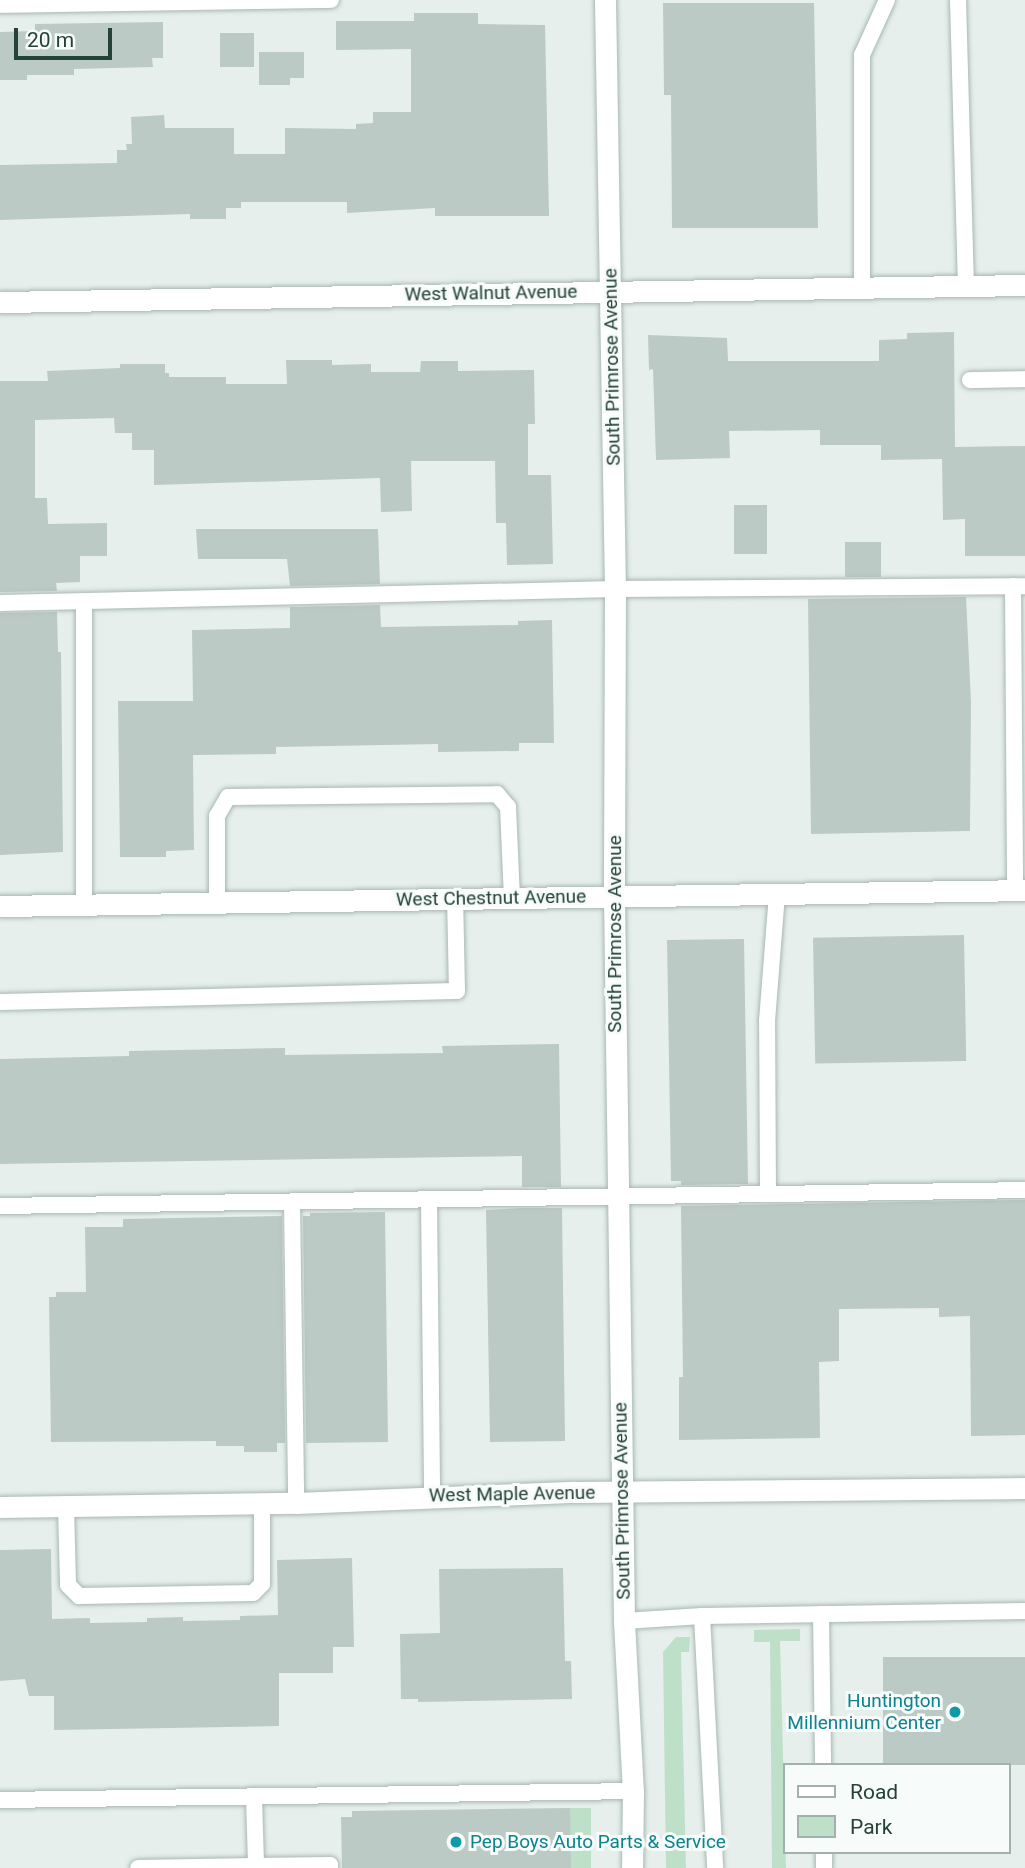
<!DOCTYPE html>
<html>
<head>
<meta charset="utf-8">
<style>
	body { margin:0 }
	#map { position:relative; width:1025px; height:1868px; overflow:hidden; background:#e6efeb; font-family:Roboto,sans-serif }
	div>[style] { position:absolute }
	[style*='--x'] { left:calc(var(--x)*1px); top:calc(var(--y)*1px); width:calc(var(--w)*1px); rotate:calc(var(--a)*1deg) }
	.green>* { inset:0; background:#bfe0c8; transform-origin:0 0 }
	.building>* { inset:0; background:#bbcac4; transform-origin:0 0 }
	.roads { filter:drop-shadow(0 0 2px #a8b8b2) drop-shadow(0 0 2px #a8b8b2) }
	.lane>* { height:16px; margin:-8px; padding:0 8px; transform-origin:8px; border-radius:8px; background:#fff }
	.street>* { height:21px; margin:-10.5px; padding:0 10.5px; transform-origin:10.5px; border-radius:10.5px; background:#fff }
	.dots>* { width:19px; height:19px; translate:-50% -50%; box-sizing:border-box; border:4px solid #f7fbf9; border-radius:50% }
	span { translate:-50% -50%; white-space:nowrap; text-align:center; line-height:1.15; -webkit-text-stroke:6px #f7fbf9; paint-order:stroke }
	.street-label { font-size:19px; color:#24423a }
	.culture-label { font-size:19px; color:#0d838f }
	.right { translate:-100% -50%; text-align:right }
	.left { translate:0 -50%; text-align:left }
	.legend { position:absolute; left:783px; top:1763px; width:228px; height:91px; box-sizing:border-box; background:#f7fbf9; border:2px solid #a3b1ad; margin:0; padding:9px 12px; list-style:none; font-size:21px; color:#24423a }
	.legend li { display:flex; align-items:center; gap:14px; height:35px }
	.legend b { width:35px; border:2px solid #a3b1ad }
	.scale { position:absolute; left:14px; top:28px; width:98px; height:32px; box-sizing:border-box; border:4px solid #24423a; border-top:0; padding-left:9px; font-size:21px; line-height:24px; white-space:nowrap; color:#24423a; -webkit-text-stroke:5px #f7fbf9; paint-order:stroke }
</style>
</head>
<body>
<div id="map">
	<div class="green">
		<div style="clip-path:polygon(800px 1629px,800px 1641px,780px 1641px,786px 1868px,772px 1868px,770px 1642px,754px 1642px,754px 1630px)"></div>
		<div style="clip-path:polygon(676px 1637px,690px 1637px,689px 1652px,681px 1652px,686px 1868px,666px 1868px,663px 1652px)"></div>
		<div style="left:570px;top:1808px;width:21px;height:60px"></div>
	</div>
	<div class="building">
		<div style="clip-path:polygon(663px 3px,814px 3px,818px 228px,672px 228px,671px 95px,664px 95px)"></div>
		<div style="clip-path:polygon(414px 13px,478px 13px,478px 24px,545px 25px,549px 216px,435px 216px,435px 208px,347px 213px,347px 202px,241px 202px,241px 208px,226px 208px,226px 219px,190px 219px,190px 214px,0 220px,0 165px,117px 163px,117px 150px,127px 150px,126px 144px,132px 144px,131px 117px,164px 115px,165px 128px,234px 128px,234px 154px,285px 154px,285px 128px,356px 129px,356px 124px,373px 123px,373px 112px,411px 112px,411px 49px,336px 50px,336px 21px,414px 21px)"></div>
		<div style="clip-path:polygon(163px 22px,163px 58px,152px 58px,153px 67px,74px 69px,74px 75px,27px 75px,27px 80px,0 80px,0 32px,35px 31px,35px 24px)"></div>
		<div style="left:220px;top:33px;width:34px;height:34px"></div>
		<div style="clip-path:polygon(259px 52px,304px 52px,304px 78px,290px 78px,290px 85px,259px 85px)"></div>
		<div style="clip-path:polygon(954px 332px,955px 447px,1025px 446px,1025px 556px,965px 556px,965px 519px,943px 520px,942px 459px,881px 460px,881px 445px,820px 445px,820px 430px,729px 431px,730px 458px,656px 460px,653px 369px,649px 370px,648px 335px,727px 338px,728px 361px,879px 361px,879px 340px,907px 339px,907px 333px)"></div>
		<div style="clip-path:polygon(286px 360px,332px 360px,332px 365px,371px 364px,371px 372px,420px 372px,421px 361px,458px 361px,458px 371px,534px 370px,535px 424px,528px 424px,528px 475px,551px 475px,553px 564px,507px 565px,506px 523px,496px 523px,495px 461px,411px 461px,412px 511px,381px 512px,380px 478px,154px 485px,154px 450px,132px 450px,132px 433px,115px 433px,114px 418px,35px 420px,35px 498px,47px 498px,48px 524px,107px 523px,107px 556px,80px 556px,80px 582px,56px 583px,57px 591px,0 592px,0 381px,48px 381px,47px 371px,120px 368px,120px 364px,165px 364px,165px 373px,169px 373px,169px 377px,226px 377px,226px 384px,287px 384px)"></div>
		<div style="left:767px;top:505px;width:49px;height:33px;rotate:90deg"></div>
		<div style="clip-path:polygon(196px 529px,378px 529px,380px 584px,290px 586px,287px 559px,198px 559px)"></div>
		<div style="left:845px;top:542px;width:36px;height:35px"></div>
		<div style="clip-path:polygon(966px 597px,971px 702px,970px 831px,811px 834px,808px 599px)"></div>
		<div style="clip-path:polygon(380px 605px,381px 627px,518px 625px,518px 621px,552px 620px,554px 743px,519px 743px,519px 751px,438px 752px,438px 744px,276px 747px,276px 754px,193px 755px,194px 850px,166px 851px,166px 857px,120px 857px,118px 701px,193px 701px,192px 630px,290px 628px,290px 607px)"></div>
		<div style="clip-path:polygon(57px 612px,58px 652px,61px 652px,63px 852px,0 855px,0 613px)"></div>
		<div style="left:964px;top:935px;width:126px;height:151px;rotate:89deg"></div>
		<div style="clip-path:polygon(744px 939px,748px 1184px,681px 1185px,681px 1181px,671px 1181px,667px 940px)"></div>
		<div style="clip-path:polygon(559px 1044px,561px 1187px,522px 1187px,522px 1156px,0 1164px,0 1059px,129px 1056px,129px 1051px,285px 1048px,285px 1055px,443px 1053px,442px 1046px)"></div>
		<div style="clip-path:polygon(1025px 1200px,1025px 1435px,971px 1436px,970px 1316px,939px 1317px,939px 1308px,839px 1309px,839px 1361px,819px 1362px,820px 1438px,679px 1440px,679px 1377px,683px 1377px,681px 1206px)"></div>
		<div style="clip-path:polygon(523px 1208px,562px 1208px,565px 1441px,490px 1442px,486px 1210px)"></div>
		<div style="clip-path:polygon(385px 1212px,388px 1442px,306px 1443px,303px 1216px,310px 1216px,310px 1213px)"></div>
		<div style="clip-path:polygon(282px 1216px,285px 1443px,277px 1443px,277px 1452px,244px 1452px,244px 1446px,216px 1446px,216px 1441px,51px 1442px,49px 1297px,56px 1297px,56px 1292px,86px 1292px,85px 1227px,123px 1227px,123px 1219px)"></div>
		<div style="clip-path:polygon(51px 1549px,52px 1619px,90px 1618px,90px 1623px,147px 1622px,147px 1618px,183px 1617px,183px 1621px,240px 1620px,240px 1616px,278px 1615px,277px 1560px,352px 1558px,354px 1647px,333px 1647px,333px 1673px,279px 1673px,279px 1726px,54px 1730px,54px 1696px,29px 1696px,25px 1679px,0 1681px,0 1550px)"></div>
		<div style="clip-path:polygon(563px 1568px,565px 1661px,571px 1661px,572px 1699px,418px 1702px,418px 1699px,401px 1699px,400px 1634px,440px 1633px,439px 1569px)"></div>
		<div style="left:1025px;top:1657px;width:108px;height:142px;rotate:90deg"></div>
		<div style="clip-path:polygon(570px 1808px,571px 1868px,342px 1868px,341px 1817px,352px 1817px,352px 1811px)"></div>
	</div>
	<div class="roads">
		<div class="lane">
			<div style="--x:958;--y:0;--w:286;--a:88.4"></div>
			<div style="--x:0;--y:5;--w:331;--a:-0.9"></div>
			<div style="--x:862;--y:288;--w:233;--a:-90"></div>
			<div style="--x:862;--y:55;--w:60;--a:-65.6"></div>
			<div style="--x:970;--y:380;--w:55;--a:-1"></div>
			<div style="--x:1013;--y:586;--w:305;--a:89.6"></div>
			<div style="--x:84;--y:601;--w:304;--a:90"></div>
			<div style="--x:0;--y:603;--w:615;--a:-1.3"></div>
			<div style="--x:615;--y:589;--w:410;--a:-0.4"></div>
			<div style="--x:217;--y:903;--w:87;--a:-90"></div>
			<div style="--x:217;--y:816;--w:22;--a:-60"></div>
			<div style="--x:228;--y:797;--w:269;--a:-0.6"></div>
			<div style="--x:497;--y:794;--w:17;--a:50"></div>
			<div style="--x:508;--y:807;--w:92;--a:87.5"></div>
			<div style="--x:0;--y:1002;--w:457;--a:-1.4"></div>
			<div style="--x:457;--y:991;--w:92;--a:-91.2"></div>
			<div style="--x:768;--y:1194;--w:173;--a:-90.3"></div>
			<div style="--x:767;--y:1021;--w:127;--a:-85.5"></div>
			<div style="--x:429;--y:1199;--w:296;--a:89.4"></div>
			<div style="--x:292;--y:1202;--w:301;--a:89.2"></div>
			<div style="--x:0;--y:1206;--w:1025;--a:-0.89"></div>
			<div style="--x:66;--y:1506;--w:79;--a:88.5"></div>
			<div style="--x:68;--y:1585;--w:16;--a:45"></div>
			<div style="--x:79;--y:1596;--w:174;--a:-1"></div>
			<div style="--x:253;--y:1593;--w:13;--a:-45"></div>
			<div style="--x:262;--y:1584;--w:81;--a:-90"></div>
			<div style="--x:821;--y:1614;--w:151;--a:89.2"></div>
			<div style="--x:702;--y:1616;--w:252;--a:87"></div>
			<div style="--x:624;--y:1621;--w:78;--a:-3.7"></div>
			<div style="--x:702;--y:1616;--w:323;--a:-0.9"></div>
			<div style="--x:254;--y:1797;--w:69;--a:88.3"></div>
			<div style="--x:256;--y:1866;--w:74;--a:-0.8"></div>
			<div style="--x:330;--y:1865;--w:3;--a:90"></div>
			<div style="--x:0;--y:1800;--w:633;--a:-0.81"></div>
			<div style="--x:824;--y:1852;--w:16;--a:90"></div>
			<div style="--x:138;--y:1868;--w:118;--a:-1"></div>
		</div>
		<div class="street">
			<div style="--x:605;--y:0;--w:589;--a:89.03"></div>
			<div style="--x:615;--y:589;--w:307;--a:90.2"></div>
			<div style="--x:614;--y:896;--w:725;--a:89.21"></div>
			<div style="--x:624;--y:1621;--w:170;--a:87"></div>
			<div style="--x:633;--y:1791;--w:77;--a:90.7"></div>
			<div style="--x:0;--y:302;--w:1025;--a:-0.95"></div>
			<div style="--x:0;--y:906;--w:1025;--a:-0.89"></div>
			<div style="--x:0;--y:1507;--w:296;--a:-0.8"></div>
			<div style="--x:296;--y:1503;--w:279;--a:-2.3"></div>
			<div style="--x:575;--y:1492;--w:450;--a:-0.5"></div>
		</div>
	</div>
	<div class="dots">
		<div style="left:955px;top:1712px;background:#0f9aa8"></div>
		<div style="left:456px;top:1842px;background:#0f9aa8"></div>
	</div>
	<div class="street-label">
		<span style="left:491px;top:293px;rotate:-1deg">West Walnut Avenue</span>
		<span style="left:612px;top:367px;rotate:-91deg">South Primrose Avenue</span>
		<span style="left:491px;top:898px;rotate:-1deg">West Chestnut Avenue</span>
		<span style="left:615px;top:934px;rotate:-90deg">South Primrose Avenue</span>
		<span style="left:512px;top:1494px;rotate:-1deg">West Maple Avenue</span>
		<span style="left:622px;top:1501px;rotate:-91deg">South Primrose Avenue</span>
	</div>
	<div class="culture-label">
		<span class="right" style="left:941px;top:1712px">Huntington<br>Millennium Center</span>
		<span class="left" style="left:470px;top:1842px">Pep Boys Auto Parts &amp; Service</span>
	</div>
	<ul class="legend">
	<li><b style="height:9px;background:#fff"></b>Road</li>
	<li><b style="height:19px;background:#bfe0c8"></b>Park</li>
	</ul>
	<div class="scale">20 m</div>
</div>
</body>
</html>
